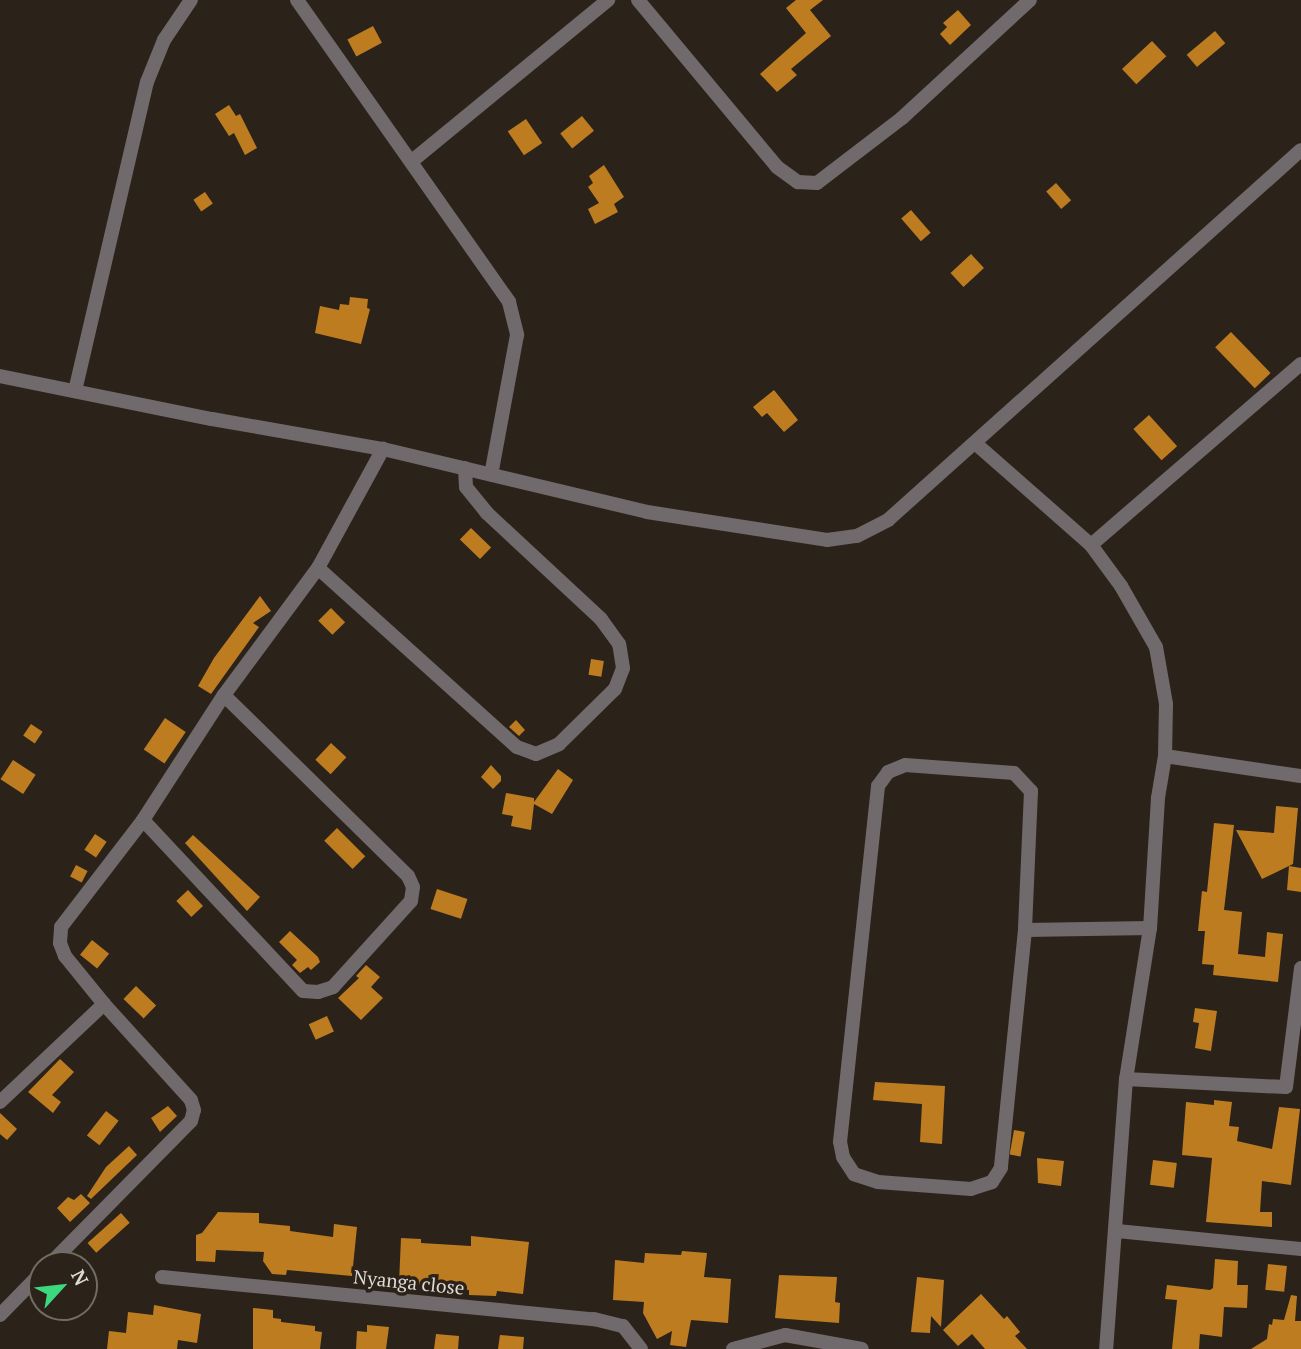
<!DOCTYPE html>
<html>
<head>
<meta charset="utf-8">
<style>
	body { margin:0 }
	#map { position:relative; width:1301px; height:1349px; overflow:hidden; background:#2b231a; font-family:"PT Serif",serif }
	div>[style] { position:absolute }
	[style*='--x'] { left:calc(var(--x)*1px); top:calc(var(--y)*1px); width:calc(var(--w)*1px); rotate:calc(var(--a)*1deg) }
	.building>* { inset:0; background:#be7c21; transform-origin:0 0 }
	.minor>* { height:14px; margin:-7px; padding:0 7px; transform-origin:7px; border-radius:7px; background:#716a6c }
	span { translate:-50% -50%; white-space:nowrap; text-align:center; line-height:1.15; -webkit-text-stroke:7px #2b231a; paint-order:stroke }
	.street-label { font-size:19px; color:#dfdad4 }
	.north { position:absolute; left:28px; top:1251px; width:70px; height:70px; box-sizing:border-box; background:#2b231a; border:2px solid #736c64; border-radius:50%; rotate:63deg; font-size:19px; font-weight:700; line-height:28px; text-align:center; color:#dfdad4 }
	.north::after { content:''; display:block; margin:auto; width:24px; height:32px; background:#3dd77e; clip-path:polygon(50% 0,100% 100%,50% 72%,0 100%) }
</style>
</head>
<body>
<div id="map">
	<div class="building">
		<div style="clip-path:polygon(796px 0,823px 0,810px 10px,831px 36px,791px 69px,797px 75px,777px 92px,760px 74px,806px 33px,786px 8px)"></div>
		<div style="clip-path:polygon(958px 10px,971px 25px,950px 45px,940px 34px,947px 27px,943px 23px)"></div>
		<div style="left:373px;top:26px;width:19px;height:29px;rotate:62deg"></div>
		<div style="left:1215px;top:31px;width:16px;height:37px;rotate:50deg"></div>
		<div style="left:1152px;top:41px;width:21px;height:41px;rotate:47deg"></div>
		<div style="clip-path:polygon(229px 105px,236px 116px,240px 114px,257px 148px,245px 155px,234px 133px,229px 136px,215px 114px)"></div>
		<div style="left:582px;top:116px;width:19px;height:28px;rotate:51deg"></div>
		<div style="left:526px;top:119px;width:29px;height:22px;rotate:56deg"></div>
		<div style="clip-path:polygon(604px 165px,624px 197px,614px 204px,618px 212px,595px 224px,588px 209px,599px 203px,588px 187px,593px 183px,589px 176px)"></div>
		<div style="left:1056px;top:183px;width:23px;height:13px;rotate:49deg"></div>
		<div style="left:205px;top:192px;width:14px;height:14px;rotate:56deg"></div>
		<div style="left:911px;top:210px;width:30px;height:13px;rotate:49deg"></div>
		<div style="left:971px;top:254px;width:19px;height:28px;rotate:47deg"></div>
		<div style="clip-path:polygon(350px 297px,368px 299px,367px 308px,370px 309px,361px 344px,315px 333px,320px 306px,339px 310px,340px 304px,349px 305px)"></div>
		<div style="left:1231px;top:332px;width:57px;height:22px;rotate:46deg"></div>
		<div style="clip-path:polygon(774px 390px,798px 420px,784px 432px,767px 413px,762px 417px,753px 407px)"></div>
		<div style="left:1149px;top:415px;width:42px;height:21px;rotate:48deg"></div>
		<div style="left:471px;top:528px;width:28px;height:16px;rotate:44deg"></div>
		<div style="clip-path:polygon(260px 596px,271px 611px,253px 623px,259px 627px,211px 694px,198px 686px,214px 658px)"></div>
		<div style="left:331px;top:608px;width:20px;height:18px;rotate:45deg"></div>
		<div style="left:591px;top:659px;width:13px;height:16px;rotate:9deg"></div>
		<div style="left:165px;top:718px;width:25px;height:38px;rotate:34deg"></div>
		<div style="clip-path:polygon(516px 720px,525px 730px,519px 736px,509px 727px)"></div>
		<div style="left:31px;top:724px;width:14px;height:14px;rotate:34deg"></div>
		<div style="left:331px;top:743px;width:21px;height:23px;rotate:43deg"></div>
		<div style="left:13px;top:760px;width:27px;height:23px;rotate:33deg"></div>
		<div style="clip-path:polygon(491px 765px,501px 776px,501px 781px,493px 789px,481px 777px)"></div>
		<div style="clip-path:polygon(558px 769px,573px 780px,552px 814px,534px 804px,531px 830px,511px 826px,513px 816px,502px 814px,506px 793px,534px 798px,534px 802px)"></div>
		<div style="clip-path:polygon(1276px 806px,1298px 808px,1293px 864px,1262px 879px,1236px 830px,1274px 833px)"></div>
		<div style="clip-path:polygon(1214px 823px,1234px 825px,1224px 910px,1242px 912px,1238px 954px,1265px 957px,1267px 932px,1283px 934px,1278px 982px,1213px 975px,1214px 965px,1202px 964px,1205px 931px,1198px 931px,1202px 891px,1207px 892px)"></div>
		<div style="left:337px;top:828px;width:40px;height:18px;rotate:45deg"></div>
		<div style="left:95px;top:834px;width:14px;height:19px;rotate:34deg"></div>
		<div style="clip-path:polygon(193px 835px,260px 897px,247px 911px,185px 843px)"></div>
		<div style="left:76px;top:865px;width:13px;height:13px;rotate:27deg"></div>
		<div style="clip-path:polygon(1289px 866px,1301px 868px,1301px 892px,1287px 890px)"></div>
		<div style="left:437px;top:889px;width:32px;height:21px;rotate:18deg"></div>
		<div style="left:188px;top:890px;width:22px;height:16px;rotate:47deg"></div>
		<div style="clip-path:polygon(290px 931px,318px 957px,320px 962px,311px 970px,308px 967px,300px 973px,292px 965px,297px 960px,279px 942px)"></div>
		<div style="left:92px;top:940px;width:22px;height:19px;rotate:39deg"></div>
		<div style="clip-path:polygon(366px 965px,380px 977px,371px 987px,383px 998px,361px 1020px,338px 998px,359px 978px,356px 976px)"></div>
		<div style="left:136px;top:986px;width:28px;height:18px;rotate:44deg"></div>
		<div style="clip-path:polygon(1195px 1008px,1217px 1011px,1211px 1051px,1195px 1048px,1199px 1023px,1193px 1022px)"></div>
		<div style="left:327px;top:1016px;width:17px;height:20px;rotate:66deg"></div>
		<div style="clip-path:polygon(60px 1059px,74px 1072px,52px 1095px,61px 1102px,53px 1113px,28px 1092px)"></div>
		<div style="clip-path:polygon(875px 1082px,945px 1086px,942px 1144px,920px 1142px,922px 1104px,873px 1100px)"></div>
		<div style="clip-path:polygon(1214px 1100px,1232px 1102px,1229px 1126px,1239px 1127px,1237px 1141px,1272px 1149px,1279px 1107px,1300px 1109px,1291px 1185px,1262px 1181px,1260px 1212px,1272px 1212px,1272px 1227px,1206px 1222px,1212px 1158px,1182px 1155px,1186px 1102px,1214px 1105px)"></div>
		<div style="clip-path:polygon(168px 1106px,177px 1116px,160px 1132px,151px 1118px)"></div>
		<div style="left:106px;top:1111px;width:16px;height:31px;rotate:38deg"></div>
		<div style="clip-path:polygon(0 1113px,17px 1129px,7px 1140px,0 1134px)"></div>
		<div style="left:1014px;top:1130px;width:11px;height:25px;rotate:10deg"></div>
		<div style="clip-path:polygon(129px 1146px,137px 1155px,91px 1199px,87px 1196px,106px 1167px)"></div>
		<div style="clip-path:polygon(1037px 1158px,1064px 1161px,1061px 1186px,1038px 1183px)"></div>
		<div style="left:1153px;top:1160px;width:24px;height:25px;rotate:7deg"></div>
		<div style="clip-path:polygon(81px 1194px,90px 1203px,70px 1222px,57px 1208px,68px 1197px,74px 1200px)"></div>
		<div style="clip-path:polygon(218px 1212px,259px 1213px,259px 1223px,290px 1226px,290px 1231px,333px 1237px,334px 1224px,357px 1227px,352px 1276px,287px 1270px,286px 1275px,272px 1274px,263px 1261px,264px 1252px,216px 1250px,215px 1262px,196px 1261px,196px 1235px,202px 1233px)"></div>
		<div style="left:121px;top:1213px;width:13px;height:45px;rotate:48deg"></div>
		<div style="clip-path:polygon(471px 1236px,529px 1242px,523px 1294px,497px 1291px,496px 1296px,469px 1295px,469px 1290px,399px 1283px,401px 1238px,421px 1239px,421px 1243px,471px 1246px)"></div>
		<div style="clip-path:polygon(682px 1251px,707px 1253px,704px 1277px,731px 1279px,728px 1323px,691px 1320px,686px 1347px,670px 1345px,672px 1331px,657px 1339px,643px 1313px,644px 1302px,613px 1300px,615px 1260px,644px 1263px,645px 1253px,681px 1255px)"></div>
		<div style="clip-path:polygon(1215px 1259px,1238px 1261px,1237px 1285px,1248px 1285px,1247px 1308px,1224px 1307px,1222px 1337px,1200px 1334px,1199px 1349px,1172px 1349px,1177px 1300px,1165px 1299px,1167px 1285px,1210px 1290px,1213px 1288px)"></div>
		<div style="left:1268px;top:1264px;width:19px;height:26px;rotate:6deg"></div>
		<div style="clip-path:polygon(779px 1275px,837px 1277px,835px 1302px,840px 1303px,839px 1323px,775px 1318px)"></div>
		<div style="clip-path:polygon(917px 1277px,944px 1280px,941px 1327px,931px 1316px,930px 1333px,911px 1332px)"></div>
		<div style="clip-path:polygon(981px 1294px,1004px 1319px,1007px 1316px,1020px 1332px,1015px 1336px,1027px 1349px,985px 1349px,972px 1334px,958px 1346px,943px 1330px)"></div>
		<div style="clip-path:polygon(1291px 1295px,1297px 1296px,1295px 1321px,1301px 1321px,1301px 1349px,1251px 1349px,1267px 1339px,1269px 1324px,1272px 1325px,1273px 1319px,1284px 1320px)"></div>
		<div style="clip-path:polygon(154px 1305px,201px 1314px,197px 1343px,178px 1340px,177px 1349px,107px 1349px,109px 1331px,126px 1333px,128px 1312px,153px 1315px)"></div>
		<div style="clip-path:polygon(253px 1308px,273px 1310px,273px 1318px,281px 1319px,281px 1322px,315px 1326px,315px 1331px,322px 1332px,320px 1349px,253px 1349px)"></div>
		<div style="clip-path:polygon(367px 1325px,389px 1327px,386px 1349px,356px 1349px,357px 1331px,367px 1332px)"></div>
		<div style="clip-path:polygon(436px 1334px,459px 1336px,458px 1349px,434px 1349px)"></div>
		<div style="clip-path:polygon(500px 1335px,524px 1337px,523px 1349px,498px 1349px)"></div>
	</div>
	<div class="minor">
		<div style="--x:297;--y:0;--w:369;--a:54.9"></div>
		<div style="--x:509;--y:302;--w:34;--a:76"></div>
		<div style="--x:517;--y:335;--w:142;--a:100.5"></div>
		<div style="--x:638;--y:0;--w:217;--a:50.2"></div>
		<div style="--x:777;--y:167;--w:26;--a:36"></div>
		<div style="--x:798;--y:182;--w:19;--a:3"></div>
		<div style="--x:817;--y:183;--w:107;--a:-37.4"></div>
		<div style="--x:902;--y:118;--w:174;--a:-42.7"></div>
		<div style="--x:412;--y:161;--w:254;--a:-39.4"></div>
		<div style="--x:0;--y:376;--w:216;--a:11.5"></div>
		<div style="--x:212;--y:419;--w:174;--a:10"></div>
		<div style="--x:383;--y:449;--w:271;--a:13.4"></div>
		<div style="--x:647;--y:512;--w:182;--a:8.8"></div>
		<div style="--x:827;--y:540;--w:30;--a:-8"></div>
		<div style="--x:857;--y:536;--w:35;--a:-27"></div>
		<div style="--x:888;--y:520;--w:554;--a:-41.86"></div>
		<div style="--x:75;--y:391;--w:317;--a:-76.9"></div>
		<div style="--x:147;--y:82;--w:45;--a:-68"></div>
		<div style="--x:164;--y:40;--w:48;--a:-56"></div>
		<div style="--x:975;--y:443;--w:154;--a:41.3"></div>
		<div style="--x:1091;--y:545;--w:51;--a:53.8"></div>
		<div style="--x:1121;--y:586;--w:70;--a:60.2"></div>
		<div style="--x:1156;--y:647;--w:58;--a:80"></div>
		<div style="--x:1166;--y:704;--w:52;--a:91.1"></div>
		<div style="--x:1165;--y:756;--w:43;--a:99.5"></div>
		<div style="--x:1158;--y:798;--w:130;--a:93.5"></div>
		<div style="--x:1150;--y:928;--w:153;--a:99"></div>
		<div style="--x:1126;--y:1079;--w:271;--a:94.2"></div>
		<div style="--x:1091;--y:545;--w:277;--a:-40.8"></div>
		<div style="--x:318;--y:568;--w:268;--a:42"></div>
		<div style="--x:517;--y:747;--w:20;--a:20"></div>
		<div style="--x:536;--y:754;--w:25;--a:-23"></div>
		<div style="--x:559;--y:744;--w:78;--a:-44.5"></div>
		<div style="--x:615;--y:689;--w:22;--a:-69"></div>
		<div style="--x:623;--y:668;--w:24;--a:-99"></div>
		<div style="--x:619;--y:644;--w:31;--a:-126"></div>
		<div style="--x:601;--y:619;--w:156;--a:-137.1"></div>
		<div style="--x:487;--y:513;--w:33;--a:-129"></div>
		<div style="--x:466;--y:487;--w:19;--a:-93"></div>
		<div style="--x:1165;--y:756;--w:137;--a:8.4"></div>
		<div style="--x:905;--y:765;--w:109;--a:4.2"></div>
		<div style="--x:1014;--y:773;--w:25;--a:47"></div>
		<div style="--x:1031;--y:791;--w:139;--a:92.5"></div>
		<div style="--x:1025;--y:930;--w:239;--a:95.8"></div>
		<div style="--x:1001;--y:1168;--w:17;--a:123"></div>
		<div style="--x:992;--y:1182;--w:22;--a:162"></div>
		<div style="--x:971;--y:1189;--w:93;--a:-175.7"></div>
		<div style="--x:878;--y:1182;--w:25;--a:-162"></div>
		<div style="--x:854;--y:1174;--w:20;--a:-123"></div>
		<div style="--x:843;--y:1157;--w:15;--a:-101"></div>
		<div style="--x:840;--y:1142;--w:358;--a:-83.9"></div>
		<div style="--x:878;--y:786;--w:17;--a:-54"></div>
		<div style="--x:888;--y:772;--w:18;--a:-22"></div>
		<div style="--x:143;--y:820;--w:234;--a:46.9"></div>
		<div style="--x:303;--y:991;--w:15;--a:4"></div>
		<div style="--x:318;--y:992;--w:16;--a:-18"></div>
		<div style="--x:333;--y:987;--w:116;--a:-47.8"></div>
		<div style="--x:411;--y:901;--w:14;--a:-82"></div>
		<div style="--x:413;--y:887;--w:12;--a:-114"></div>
		<div style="--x:408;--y:876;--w:258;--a:-135.5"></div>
		<div style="--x:1025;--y:930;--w:125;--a:-0.9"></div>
		<div style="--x:1126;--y:1079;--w:160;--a:2.9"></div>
		<div style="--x:1286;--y:1087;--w:120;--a:-82.8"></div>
		<div style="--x:0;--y:1102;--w:143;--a:-43.3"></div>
		<div style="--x:104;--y:1004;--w:62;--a:-129.1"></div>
		<div style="--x:65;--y:956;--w:14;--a:-111"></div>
		<div style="--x:60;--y:943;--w:16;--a:-86"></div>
		<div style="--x:61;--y:927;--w:135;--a:-52.5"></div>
		<div style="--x:143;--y:820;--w:149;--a:-57.1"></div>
		<div style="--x:224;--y:695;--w:158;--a:-53.5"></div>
		<div style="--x:318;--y:568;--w:136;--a:-61.4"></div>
		<div style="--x:1117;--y:1231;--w:185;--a:5.6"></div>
		<div style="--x:49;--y:1265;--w:202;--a:-45.4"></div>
		<div style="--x:191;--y:1121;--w:11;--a:-75"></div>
		<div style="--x:194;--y:1110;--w:10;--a:-107"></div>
		<div style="--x:191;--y:1100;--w:130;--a:-132.2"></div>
		<div style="--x:162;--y:1277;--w:434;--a:5.6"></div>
		<div style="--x:594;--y:1319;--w:30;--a:14"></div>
		<div style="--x:623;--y:1326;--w:29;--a:52"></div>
		<div style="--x:0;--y:1315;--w:60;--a:-45.7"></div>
		<div style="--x:733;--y:1349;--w:54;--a:-15.1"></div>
		<div style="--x:785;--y:1335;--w:78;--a:10.3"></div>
	</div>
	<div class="street-label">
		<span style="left:409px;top:1282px;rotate:6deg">Nyanga close</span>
	</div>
	<div class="north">N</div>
</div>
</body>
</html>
